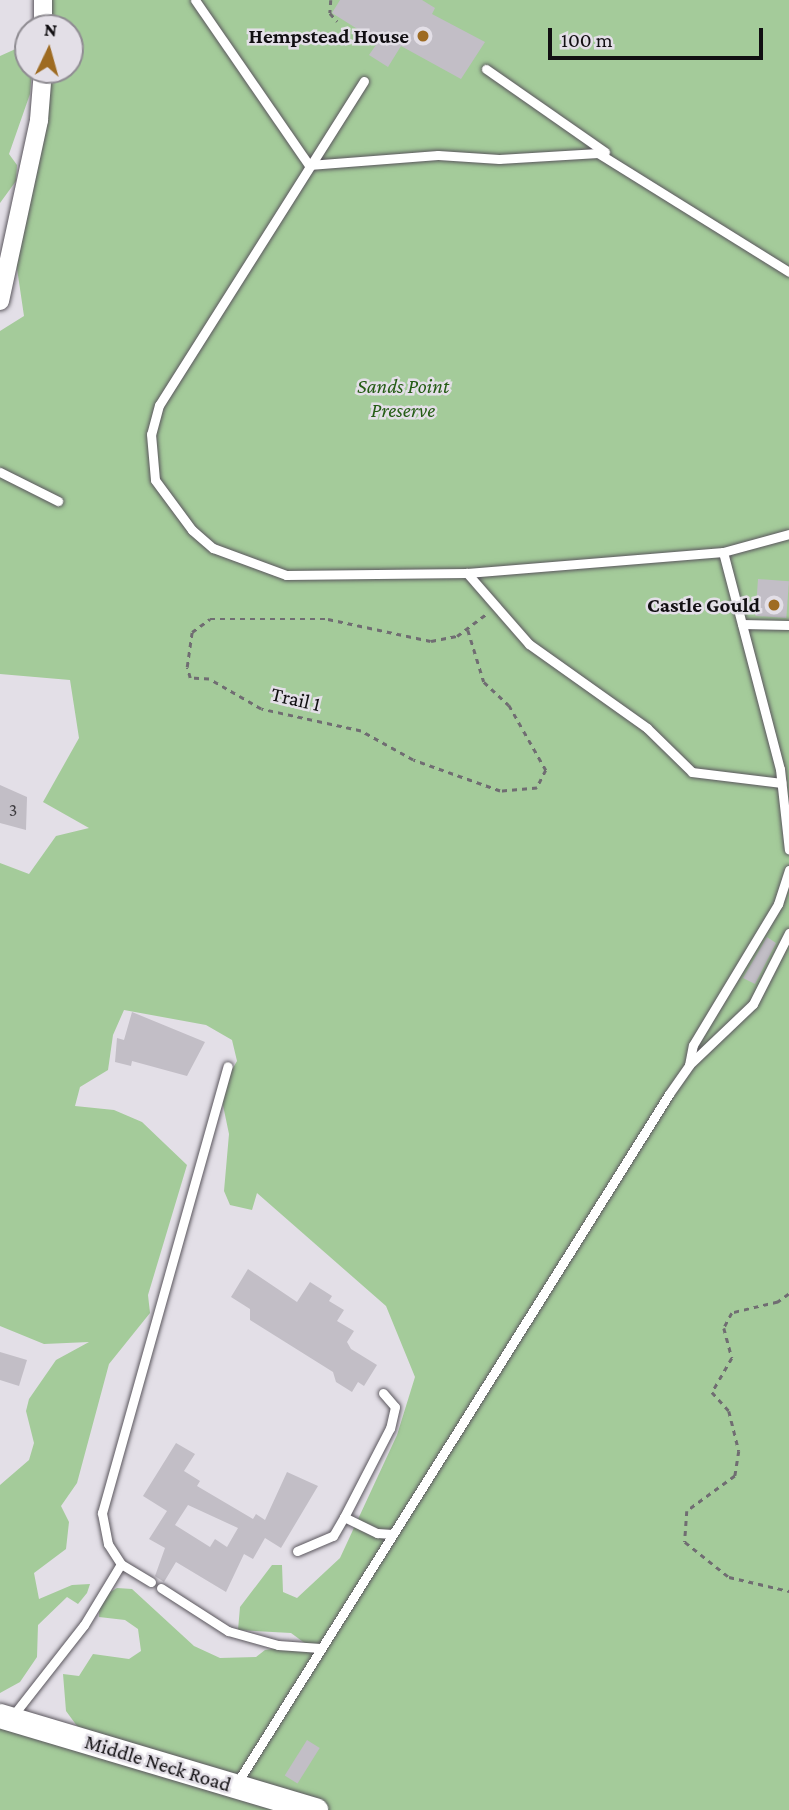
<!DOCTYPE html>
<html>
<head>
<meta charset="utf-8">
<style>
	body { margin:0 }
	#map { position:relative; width:789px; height:1810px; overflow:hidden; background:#e3dfe7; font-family:"Crimson Pro",serif }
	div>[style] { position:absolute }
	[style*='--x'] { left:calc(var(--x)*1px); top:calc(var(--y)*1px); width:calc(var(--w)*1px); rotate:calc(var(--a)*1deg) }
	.green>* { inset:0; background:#a4cb9a }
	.building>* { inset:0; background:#c2bec6; transform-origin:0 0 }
	.path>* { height:2.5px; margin-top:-1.25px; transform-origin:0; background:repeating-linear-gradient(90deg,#706d72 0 5px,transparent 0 10px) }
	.roads { filter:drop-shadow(0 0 2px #5a565d) drop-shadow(0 0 2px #5a565d) }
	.service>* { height:9px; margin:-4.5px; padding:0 4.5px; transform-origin:4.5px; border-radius:4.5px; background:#fff }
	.minor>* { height:18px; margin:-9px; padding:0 9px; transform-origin:9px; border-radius:9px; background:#fff }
	.secondary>* { height:24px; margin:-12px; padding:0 12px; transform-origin:12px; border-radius:12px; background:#fff }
	.dots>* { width:19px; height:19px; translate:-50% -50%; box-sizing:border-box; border:4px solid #e3dfe7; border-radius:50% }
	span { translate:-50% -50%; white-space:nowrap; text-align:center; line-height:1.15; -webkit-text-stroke:5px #e3dfe7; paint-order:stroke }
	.number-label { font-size:18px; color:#3d3b3f }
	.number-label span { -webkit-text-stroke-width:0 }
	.poi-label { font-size:21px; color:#110f12; font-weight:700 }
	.right { translate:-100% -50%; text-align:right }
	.park-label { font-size:21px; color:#255c15; font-style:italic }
	.street-label { font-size:21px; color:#110f12 }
	.north { position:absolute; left:14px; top:14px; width:70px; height:70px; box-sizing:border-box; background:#e3dfe7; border:2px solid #8f8c92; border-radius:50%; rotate:5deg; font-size:19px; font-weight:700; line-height:28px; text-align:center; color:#110f12 }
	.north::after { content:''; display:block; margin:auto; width:24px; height:32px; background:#9e6b22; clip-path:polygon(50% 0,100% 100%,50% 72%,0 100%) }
	.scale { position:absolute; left:548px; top:28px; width:215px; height:32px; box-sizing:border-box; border:4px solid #110f12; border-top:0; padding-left:9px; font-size:21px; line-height:24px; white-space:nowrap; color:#110f12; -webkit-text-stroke:5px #e3dfe7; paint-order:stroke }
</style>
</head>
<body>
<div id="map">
	<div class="green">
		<div style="clip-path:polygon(47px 0,789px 0,789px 1810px,0 1810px,0 1716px,80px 1730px,66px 1711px,63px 1674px,79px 1676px,93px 1654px,129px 1659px,141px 1651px,138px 1629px,125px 1620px,99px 1617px,100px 1598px,117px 1588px,132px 1589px,194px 1646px,220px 1658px,256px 1657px,265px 1650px,306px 1644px,291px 1633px,238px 1630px,240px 1607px,272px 1565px,282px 1565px,283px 1592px,297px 1598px,340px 1558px,397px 1435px,415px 1377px,386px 1306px,257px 1193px,252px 1210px,230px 1205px,224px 1191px,229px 1134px,220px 1091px,237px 1061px,232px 1040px,206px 1025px,124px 1010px,113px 1035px,108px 1070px,80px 1087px,75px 1106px,114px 1110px,142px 1122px,187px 1165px,148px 1295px,150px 1313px,109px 1364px,77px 1483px,61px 1506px,69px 1522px,66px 1549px,34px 1573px,39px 1599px,72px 1585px,90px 1584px,87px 1593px,78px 1604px,67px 1597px,38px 1625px,37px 1657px,20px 1682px,0 1693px,0 1485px,29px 1460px,34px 1443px,26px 1411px,29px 1399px,56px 1360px,89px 1342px,44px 1344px,0 1326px,0 863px,29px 874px,56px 836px,89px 828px,43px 802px,79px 738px,70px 680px,0 674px,0 331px,24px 316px,15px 255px,43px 70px,70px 70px,70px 28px,44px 28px)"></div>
		<div style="clip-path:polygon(24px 29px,28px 70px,32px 70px,30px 94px,9px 154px,17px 165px,16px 181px,0 203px,0 56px,20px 47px)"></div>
	</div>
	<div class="building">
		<div style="clip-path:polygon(340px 0,422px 0,435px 8px,432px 14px,485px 42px,461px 79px,401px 46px,388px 67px,369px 55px,378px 42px,332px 13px)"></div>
		<div style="left:758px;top:579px;width:31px;height:37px;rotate:4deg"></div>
		<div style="clip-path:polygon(0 785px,27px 797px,26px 830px,0 823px)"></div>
		<div style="clip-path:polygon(767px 937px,776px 943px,755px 984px,743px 978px)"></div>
		<div style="clip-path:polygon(132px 1012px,205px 1042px,187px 1076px,132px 1061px,131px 1066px,115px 1062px,117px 1038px,124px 1040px)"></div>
		<div style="clip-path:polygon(248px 1269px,297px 1302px,310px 1282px,332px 1296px,329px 1301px,344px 1310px,337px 1321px,354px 1331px,347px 1342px,351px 1349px,377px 1365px,364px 1386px,358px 1382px,352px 1392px,336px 1382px,333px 1372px,250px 1320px,250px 1309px,231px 1297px)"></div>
		<div style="clip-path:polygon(0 1352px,27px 1360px,19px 1386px,0 1380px)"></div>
		<div style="clip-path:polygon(evenodd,176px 1443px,195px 1454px,184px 1471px,200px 1481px,197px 1486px,253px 1519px,256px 1514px,265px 1520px,287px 1472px,318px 1486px,281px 1548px,265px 1538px,253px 1559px,244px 1554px,226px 1592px,176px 1562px,164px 1582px,155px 1576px,165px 1548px,149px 1539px,167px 1511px,143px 1496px,176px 1443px,188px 1505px,238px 1528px,227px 1547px,215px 1539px,210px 1547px,175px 1525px,188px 1505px)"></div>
		<div style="left:307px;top:1740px;width:15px;height:42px;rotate:32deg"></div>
	</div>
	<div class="path">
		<div style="--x:331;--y:0;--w:13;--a:94"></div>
		<div style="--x:330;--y:13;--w:11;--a:49"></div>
		<div style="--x:468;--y:630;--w:54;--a:72.9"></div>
		<div style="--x:484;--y:682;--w:34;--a:43"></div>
		<div style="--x:509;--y:705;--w:75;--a:60.4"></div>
		<div style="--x:546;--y:770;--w:20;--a:117"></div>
		<div style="--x:537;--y:788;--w:37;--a:175"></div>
		<div style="--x:500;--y:791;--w:92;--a:-160.4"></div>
		<div style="--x:413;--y:760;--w:60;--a:-150.9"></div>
		<div style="--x:361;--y:731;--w:102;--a:-167.6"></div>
		<div style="--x:261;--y:709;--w:60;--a:-150"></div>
		<div style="--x:209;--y:679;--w:19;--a:-177"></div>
		<div style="--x:190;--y:678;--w:11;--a:-105"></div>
		<div style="--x:187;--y:667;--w:35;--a:-82"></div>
		<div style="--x:192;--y:632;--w:22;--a:-36"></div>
		<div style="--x:210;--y:619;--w:118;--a:0"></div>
		<div style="--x:328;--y:619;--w:105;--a:12.1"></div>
		<div style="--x:431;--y:641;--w:26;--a:-11"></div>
		<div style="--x:457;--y:636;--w:39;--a:-37"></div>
		<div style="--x:789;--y:1294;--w:14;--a:144"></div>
		<div style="--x:778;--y:1302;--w:47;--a:166.6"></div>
		<div style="--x:732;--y:1313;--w:17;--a:118"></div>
		<div style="--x:724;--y:1328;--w:31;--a:75"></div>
		<div style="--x:732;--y:1358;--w:39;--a:120"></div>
		<div style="--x:712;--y:1392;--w:25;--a:48"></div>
		<div style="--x:729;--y:1411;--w:41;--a:76"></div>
		<div style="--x:739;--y:1451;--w:25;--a:99"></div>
		<div style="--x:735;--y:1476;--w:59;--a:143.9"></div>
		<div style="--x:687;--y:1511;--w:31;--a:94"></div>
		<div style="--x:685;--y:1542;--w:56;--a:38.5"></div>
		<div style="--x:729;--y:1577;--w:62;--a:13.1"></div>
	</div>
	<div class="roads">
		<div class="service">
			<div style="--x:195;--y:0;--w:201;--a:55.4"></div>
			<div style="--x:309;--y:165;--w:129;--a:-4.4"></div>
			<div style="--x:438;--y:155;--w:61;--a:3.8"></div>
			<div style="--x:499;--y:159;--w:99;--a:-3.5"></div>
			<div style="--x:598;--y:153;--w:225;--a:31.9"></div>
			<div style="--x:486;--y:69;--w:145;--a:34.9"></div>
			<div style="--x:364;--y:81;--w:383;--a:122.3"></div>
			<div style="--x:159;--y:405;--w:30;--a:105"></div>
			<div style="--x:151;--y:434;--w:46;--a:85"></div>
			<div style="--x:155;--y:480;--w:62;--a:53.5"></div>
			<div style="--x:192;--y:530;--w:28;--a:41"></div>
			<div style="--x:213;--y:548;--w:78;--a:20.3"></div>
			<div style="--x:286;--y:575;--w:181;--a:-0.6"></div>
			<div style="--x:467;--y:573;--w:257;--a:-4.7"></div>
			<div style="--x:723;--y:552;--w:224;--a:75.3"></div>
			<div style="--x:780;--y:769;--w:81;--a:83.7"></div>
			<div style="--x:0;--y:472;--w:65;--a:26.6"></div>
			<div style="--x:723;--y:552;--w:68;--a:-15.3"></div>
			<div style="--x:467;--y:573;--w:94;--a:48.9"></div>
			<div style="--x:529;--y:644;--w:145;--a:35.4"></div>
			<div style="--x:647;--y:728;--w:63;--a:44.4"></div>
			<div style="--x:692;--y:772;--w:90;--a:7"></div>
			<div style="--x:742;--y:624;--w:47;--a:1.2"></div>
			<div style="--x:689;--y:1065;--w:20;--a:-79"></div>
			<div style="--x:693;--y:1045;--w:165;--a:-58.9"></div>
			<div style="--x:778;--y:904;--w:36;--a:-72"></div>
			<div style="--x:383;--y:1393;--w:18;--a:49"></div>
			<div style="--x:395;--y:1407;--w:22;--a:103"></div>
			<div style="--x:390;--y:1428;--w:100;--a:117.3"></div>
			<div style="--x:344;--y:1517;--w:37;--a:26"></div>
			<div style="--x:377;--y:1533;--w:15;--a:4"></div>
			<div style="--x:297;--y:1551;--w:39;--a:-23"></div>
			<div style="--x:333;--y:1536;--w:22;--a:-60"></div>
			<div style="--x:121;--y:1564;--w:35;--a:31"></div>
			<div style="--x:161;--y:1588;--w:80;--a:32.7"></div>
			<div style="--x:228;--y:1631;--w:52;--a:15.6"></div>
			<div style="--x:278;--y:1645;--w:42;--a:4.1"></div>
			<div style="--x:11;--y:1718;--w:118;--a:-51.9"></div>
			<div style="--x:84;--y:1625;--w:71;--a:-58.8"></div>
			<div style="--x:121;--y:1564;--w:24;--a:-123"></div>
			<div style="--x:108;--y:1544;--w:32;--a:-101"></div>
			<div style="--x:102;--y:1513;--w:464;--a:-74.3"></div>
			<div style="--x:237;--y:1783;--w:813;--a:-57.91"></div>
			<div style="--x:669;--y:1094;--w:35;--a:-55"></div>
			<div style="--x:689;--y:1065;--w:88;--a:-43.6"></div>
			<div style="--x:753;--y:1004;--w:80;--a:-63.1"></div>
		</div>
		<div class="minor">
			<div style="--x:43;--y:28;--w:28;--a:-90"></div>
			<div style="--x:0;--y:301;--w:185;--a:-77.8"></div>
			<div style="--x:39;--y:120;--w:50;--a:-85.4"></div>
		</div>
		<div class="secondary">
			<div style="--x:0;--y:1716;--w:330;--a:16.6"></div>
		</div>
	</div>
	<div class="dots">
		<div style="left:423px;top:36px;background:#9e6b22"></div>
		<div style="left:774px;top:605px;background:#9e6b22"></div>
	</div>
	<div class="number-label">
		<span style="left:13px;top:810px">3</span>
	</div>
	<div class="poi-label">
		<span class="right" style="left:409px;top:36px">Hempstead House</span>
		<span class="right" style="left:760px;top:605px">Castle Gould</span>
	</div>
	<div class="park-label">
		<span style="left:403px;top:398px">Sands Point<br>Preserve</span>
	</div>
	<div class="street-label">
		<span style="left:296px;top:699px;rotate:13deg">Trail 1</span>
		<span style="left:158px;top:1763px;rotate:17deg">Middle Neck Road</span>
	</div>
	<div class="north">N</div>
	<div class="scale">100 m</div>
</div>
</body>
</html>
